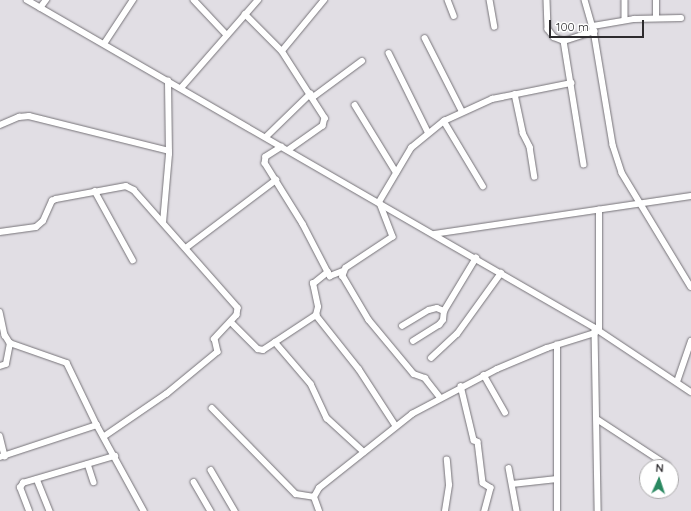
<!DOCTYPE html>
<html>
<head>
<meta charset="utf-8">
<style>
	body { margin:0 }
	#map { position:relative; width:691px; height:511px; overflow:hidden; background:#e1dee4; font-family:Quicksand,sans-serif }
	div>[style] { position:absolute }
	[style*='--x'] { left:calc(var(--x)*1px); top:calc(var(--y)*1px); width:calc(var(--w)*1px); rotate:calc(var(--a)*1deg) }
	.roads { filter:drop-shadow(0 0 1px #767378) drop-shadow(0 0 1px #767378) }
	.street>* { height:5.5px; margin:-2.75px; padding:0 2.75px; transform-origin:2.75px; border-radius:2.75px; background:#fff }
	span { translate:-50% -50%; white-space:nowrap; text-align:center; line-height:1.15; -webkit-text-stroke:3px #fff; paint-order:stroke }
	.north { position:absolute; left:639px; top:459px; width:40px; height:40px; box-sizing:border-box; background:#fff; border:1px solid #abaaab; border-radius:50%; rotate:3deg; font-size:11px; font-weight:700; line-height:16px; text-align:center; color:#2d2b2e }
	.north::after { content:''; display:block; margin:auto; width:14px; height:18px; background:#298860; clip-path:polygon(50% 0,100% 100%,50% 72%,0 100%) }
	.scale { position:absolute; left:549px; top:20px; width:95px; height:18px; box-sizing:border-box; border:2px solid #2d2b2e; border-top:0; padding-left:5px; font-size:12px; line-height:14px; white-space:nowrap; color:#2d2b2e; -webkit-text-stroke:3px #fff; paint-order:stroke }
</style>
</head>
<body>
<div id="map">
	<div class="roads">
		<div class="street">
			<div style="--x:27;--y:0;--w:656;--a:30"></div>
			<div style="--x:595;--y:328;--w:115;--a:33.7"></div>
			<div style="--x:194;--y:0;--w:48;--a:46.7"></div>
			<div style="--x:448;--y:0;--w:17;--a:69"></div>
			<div style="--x:490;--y:0;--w:27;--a:80"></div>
			<div style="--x:547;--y:0;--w:29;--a:88"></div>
			<div style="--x:548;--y:29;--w:10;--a:53"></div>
			<div style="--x:554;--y:37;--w:11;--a:22"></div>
			<div style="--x:564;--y:41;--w:32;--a:-18"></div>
			<div style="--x:585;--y:0;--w:32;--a:74"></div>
			<div style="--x:594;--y:31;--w:116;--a:80.5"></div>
			<div style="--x:613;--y:145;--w:29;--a:72"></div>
			<div style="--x:622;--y:173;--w:133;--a:58.8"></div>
			<div style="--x:625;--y:0;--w:20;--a:90"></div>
			<div style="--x:40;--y:8;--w:10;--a:-53"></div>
			<div style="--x:245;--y:14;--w:52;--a:45"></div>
			<div style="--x:282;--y:51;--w:80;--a:57.3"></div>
			<div style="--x:325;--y:118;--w:8;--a:104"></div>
			<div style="--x:323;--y:126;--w:42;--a:144.8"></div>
			<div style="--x:656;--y:17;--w:17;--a:-90"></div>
			<div style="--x:593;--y:26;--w:42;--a:-9.7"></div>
			<div style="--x:634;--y:19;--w:47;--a:-1.2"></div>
			<div style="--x:425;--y:38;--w:82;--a:63.1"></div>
			<div style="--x:564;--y:41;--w:125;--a:80.8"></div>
			<div style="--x:104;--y:44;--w:53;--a:-56.6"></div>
			<div style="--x:282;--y:51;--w:66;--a:-50.5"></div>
			<div style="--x:389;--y:53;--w:88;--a:63.7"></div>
			<div style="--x:181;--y:88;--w:117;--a:-48.8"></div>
			<div style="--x:515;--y:94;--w:40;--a:78"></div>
			<div style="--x:523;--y:133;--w:16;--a:63"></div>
			<div style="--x:530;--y:147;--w:30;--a:81"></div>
			<div style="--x:312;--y:98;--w:62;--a:-36.5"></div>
			<div style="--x:355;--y:105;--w:79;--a:58.5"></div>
			<div style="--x:444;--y:121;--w:76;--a:59"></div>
			<div style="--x:0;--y:125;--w:21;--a:-23"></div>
			<div style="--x:19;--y:117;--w:10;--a:-6"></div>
			<div style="--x:29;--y:116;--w:144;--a:14"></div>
			<div style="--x:266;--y:137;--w:62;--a:-44.3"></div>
			<div style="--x:282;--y:147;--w:19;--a:148"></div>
			<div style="--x:266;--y:157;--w:6;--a:99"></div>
			<div style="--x:265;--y:163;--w:72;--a:58.1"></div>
			<div style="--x:303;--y:224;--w:59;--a:62.6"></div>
			<div style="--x:330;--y:276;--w:14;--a:-21"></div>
			<div style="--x:95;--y:191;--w:79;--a:61.2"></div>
			<div style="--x:379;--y:202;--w:63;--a:-59.3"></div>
			<div style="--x:411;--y:148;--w:43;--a:-39.3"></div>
			<div style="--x:444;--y:121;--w:53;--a:-24.6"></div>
			<div style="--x:492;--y:99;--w:81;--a:-11.4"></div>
			<div style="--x:380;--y:203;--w:36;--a:69"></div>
			<div style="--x:393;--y:237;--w:56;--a:146.6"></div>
			<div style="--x:346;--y:268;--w:9;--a:111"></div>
			<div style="--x:343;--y:276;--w:51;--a:59.4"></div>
			<div style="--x:369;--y:320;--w:70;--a:50.2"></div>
			<div style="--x:414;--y:374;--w:12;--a:20"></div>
			<div style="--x:425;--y:378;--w:24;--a:52"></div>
			<div style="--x:163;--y:223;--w:69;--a:-85"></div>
			<div style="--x:169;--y:154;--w:73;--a:-90.8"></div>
			<div style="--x:0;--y:232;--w:36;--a:-8"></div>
			<div style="--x:36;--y:227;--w:9;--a:-41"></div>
			<div style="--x:43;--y:221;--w:22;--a:-66"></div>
			<div style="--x:52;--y:201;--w:4;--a:-27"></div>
			<div style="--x:56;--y:199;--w:71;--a:-10.5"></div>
			<div style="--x:126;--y:186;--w:9;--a:27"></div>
			<div style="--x:134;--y:190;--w:157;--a:48.6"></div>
			<div style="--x:238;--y:308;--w:7;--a:98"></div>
			<div style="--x:237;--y:315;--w:33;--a:133"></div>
			<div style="--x:215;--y:339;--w:13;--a:77"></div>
			<div style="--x:218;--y:352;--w:66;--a:140.5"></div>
			<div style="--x:167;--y:394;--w:76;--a:145.7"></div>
			<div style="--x:434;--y:234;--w:260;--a:-8.4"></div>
			<div style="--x:186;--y:248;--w:113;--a:-37.1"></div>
			<div style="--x:0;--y:312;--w:24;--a:78"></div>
			<div style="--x:5;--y:335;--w:9;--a:58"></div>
			<div style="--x:10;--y:343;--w:60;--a:19.3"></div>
			<div style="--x:67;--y:363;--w:69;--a:64.2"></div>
			<div style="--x:97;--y:425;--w:98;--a:61.3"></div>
			<div style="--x:316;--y:315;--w:69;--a:51.5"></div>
			<div style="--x:359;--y:369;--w:68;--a:57"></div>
			<div style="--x:231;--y:322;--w:38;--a:45"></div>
			<div style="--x:258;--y:349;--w:5;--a:11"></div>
			<div style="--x:263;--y:350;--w:64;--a:-33.4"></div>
			<div style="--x:316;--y:315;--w:8;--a:-76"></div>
			<div style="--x:318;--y:307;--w:24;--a:-102"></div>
			<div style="--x:313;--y:284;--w:19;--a:-39"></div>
			<div style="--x:402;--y:326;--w:31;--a:-31"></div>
			<div style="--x:429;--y:310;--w:8;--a:-14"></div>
			<div style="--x:437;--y:308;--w:8;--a:23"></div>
			<div style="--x:599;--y:330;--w:120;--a:-90"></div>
			<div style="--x:595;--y:331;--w:180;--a:89"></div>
			<div style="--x:413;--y:341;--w:31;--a:-32"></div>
			<div style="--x:439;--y:325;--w:6;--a:-51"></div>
			<div style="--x:443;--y:320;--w:9;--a:-84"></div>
			<div style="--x:444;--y:311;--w:62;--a:-58.9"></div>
			<div style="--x:275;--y:342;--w:55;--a:49.4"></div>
			<div style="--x:311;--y:384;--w:38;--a:65"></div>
			<div style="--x:327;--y:418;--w:50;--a:42.6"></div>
			<div style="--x:431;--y:358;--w:35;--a:-43"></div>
			<div style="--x:457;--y:334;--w:75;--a:-54.2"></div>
			<div style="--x:0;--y:366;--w:6;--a:-18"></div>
			<div style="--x:6;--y:364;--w:21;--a:-79"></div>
			<div style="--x:484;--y:375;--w:43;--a:60.4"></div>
			<div style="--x:677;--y:382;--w:43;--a:-71.1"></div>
			<div style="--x:461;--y:386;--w:56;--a:76.5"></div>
			<div style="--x:474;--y:440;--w:4;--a:27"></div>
			<div style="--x:478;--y:442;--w:41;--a:83"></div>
			<div style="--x:483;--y:483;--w:9;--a:32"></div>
			<div style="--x:491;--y:488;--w:24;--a:105"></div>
			<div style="--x:212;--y:408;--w:120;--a:45.7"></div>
			<div style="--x:296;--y:494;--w:18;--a:9"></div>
			<div style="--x:597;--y:419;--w:84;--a:33.3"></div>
			<div style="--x:0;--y:436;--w:21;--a:76"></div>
			<div style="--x:0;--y:457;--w:102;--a:-18.3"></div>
			<div style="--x:88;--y:464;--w:19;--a:72"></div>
			<div style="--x:509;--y:468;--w:44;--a:79.5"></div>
			<div style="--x:211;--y:470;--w:48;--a:59.7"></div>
			<div style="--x:37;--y:479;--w:35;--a:68"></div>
			<div style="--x:194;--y:482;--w:34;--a:60"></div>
			<div style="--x:512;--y:484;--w:45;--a:-6.3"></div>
			<div style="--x:29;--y:511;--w:25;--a:-111"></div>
			<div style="--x:20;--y:488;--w:6;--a:-59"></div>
			<div style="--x:23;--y:483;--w:96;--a:-16.4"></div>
			<div style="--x:319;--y:511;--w:15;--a:-110"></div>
			<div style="--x:314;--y:497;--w:10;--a:-61"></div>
			<div style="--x:319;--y:488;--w:119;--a:-38.5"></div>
			<div style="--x:412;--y:414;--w:96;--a:-27.9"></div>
			<div style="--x:497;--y:369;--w:54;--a:-22.8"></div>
			<div style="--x:547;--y:348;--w:50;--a:-17.4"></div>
			<div style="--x:445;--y:511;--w:26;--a:-81"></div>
			<div style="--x:449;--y:485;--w:25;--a:-95"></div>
			<div style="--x:557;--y:511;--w:166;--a:-90"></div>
		</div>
	</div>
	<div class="north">N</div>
	<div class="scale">100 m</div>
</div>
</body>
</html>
